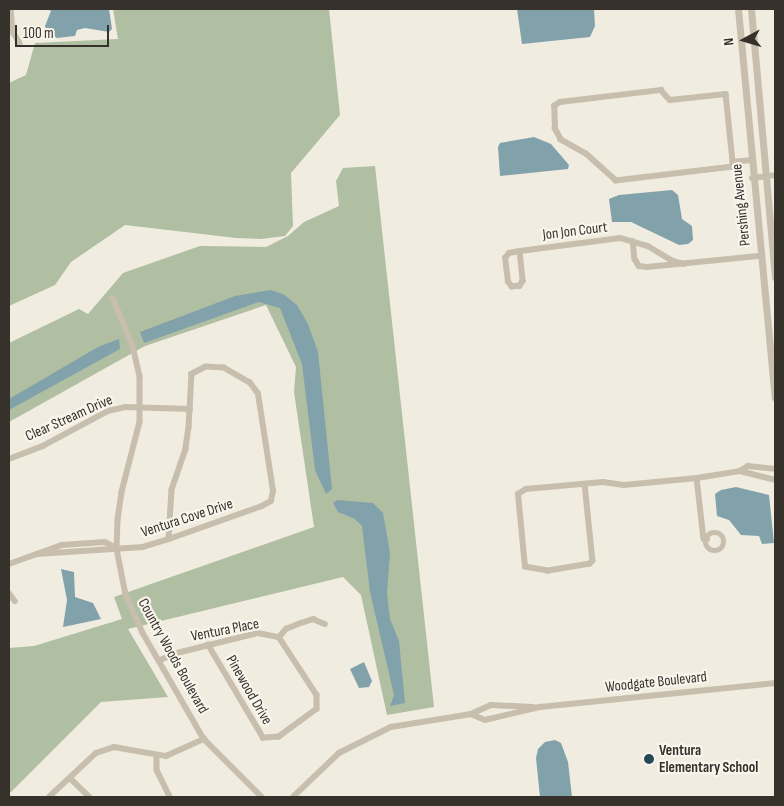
<!DOCTYPE html>
<html>
<head>
<meta charset="utf-8">
<style>
	body { margin:0 }
	#map { position:relative; width:784px; height:806px; overflow:hidden; background:#f1ece0; font-family:"Sofia Sans Condensed",sans-serif }
	div>[style] { position:absolute }
	[style*='--x'] { left:calc(var(--x)*1px); top:calc(var(--y)*1px); width:calc(var(--w)*1px); rotate:calc(var(--a)*1deg) }
	.green>* { inset:0; background:#b0bea2 }
	.water>* { inset:0; background:#82a2ab }
	.minor>* { height:5.5px; margin:-2.75px; padding:0 2.75px; transform-origin:2.75px; border-radius:2.75px; background:#c8bead }
	.minor>.ring { margin:-2.75px; padding:0; box-sizing:content-box; background:none; border:5.5px solid #c8bead; border-radius:50% }
	.tertiary>* { height:7px; margin:-3.5px; padding:0 3.5px; transform-origin:3.5px; border-radius:3.5px; background:#c8bead }
	.dots>* { width:14px; height:14px; translate:-50% -50%; box-sizing:border-box; border:2px solid #f8f5ec; border-radius:50% }
	span { translate:-50% -50%; white-space:nowrap; text-align:center; line-height:1.15; -webkit-text-stroke:4.5px #f8f5ec; paint-order:stroke }
	.street-label { font-size:15px; color:#37312b }
	.poi-label { font-size:15px; color:#37312b; font-weight:700 }
	.left { translate:0 -50%; text-align:left }
	.frame { position:absolute; inset:0; border:10px solid #37312b; pointer-events:none }
	.north { position:absolute; left:719px; top:15px; width:50px; height:50px; -webkit-text-stroke:4px #f8f5ec; paint-order:stroke; rotate:264deg; font-size:14px; font-weight:700; line-height:20px; text-align:center; color:#37312b }
	.north::after { content:''; display:block; margin:auto; width:18px; height:22px; background:#37312b; clip-path:polygon(50% 0,100% 100%,50% 72%,0 100%) }
	.scale { position:absolute; left:15px; top:25px; width:94px; height:22px; box-sizing:border-box; border:2px solid #37312b; border-top:0; padding-left:6px; font-size:15px; line-height:18px; white-space:nowrap; color:#37312b; -webkit-text-stroke:4px #f8f5ec; paint-order:stroke }
</style>
</head>
<body>
<div id="map">
	<div class="green">
		<div style="clip-path:polygon(113px 9px,329px 9px,340px 115px,291px 173px,293px 226px,285px 236px,261px 239px,236px 238px,125px 225px,71px 262px,55px 285px,9px 306px,9px 83px,26px 75px,35px 43px,118px 39px)"></div>
		<div style="clip-path:polygon(375px 166px,434px 707px,387px 715px,361px 595px,343px 577px,128px 629px,168px 697px,101px 702px,9px 794px,9px 648px,34px 646px,122px 619px,114px 597px,314px 527px,294px 392px,296px 367px,266px 305px,145px 346px,9px 422px,9px 343px,79px 309px,88px 314px,123px 273px,200px 246px,266px 247px,288px 236px,304px 222px,339px 206px,336px 181px,343px 168px)"></div>
	</div>
	<div class="water">
		<div style="clip-path:polygon(47px 9px,109px 9px,112px 29px,109px 32px,85px 28px,77px 30px,75px 36px,57px 38px,47px 32px,45px 26px,51px 11px)"></div>
		<div style="clip-path:polygon(517px 9px,594px 9px,595px 26px,590px 37px,522px 44px)"></div>
		<div style="clip-path:polygon(534px 137px,551px 144px,569px 165px,568px 169px,500px 176px,498px 147px,500px 143px)"></div>
		<div style="clip-path:polygon(672px 190px,678px 195px,682px 219px,692px 226px,693px 240px,688px 244px,679px 245px,631px 222px,612px 222px,609px 199px,619px 195px)"></div>
		<div style="clip-path:polygon(270px 290px,283px 294px,297px 305px,308px 324px,318px 352px,332px 489px,326px 494px,315px 470px,302px 364px,280px 308px,259px 302px,144px 343px,140px 332px,235px 296px)"></div>
		<div style="clip-path:polygon(119px 339px,120px 349px,9px 410px,9px 399px,98px 347px)"></div>
		<div style="clip-path:polygon(736px 487px,769px 495px,774px 543px,762px 544px,759px 536px,741px 535px,729px 520px,717px 516px,715px 494px,721px 490px)"></div>
		<div style="clip-path:polygon(337px 500px,373px 503px,383px 513px,390px 553px,387px 593px,390px 619px,399px 641px,405px 703px,390px 706px,394px 695px,370px 592px,362px 526px,355px 519px,338px 512px,333px 503px)"></div>
		<div style="clip-path:polygon(61px 569px,74px 572px,75px 597px,93px 603px,101px 619px,63px 627px,67px 600px)"></div>
		<div style="clip-path:polygon(364px 662px,372px 681px,369px 687px,359px 688px,350px 669px)"></div>
		<div style="clip-path:polygon(555px 740px,561px 743px,568px 762px,572px 797px,540px 797px,536px 758px,538px 749px,545px 742px)"></div>
	</div>
	<div class="minor">
		<div style="--x:11;--y:9;--w:23;--a:85"></div>
		<div style="--x:13;--y:32;--w:13;--a:58"></div>
		<div style="--x:733;--y:162;--w:5;--a:90"></div>
		<div style="--x:733;--y:167;--w:118;--a:173.2"></div>
		<div style="--x:616;--y:181;--w:40;--a:-138"></div>
		<div style="--x:586;--y:154;--w:29;--a:-151"></div>
		<div style="--x:561;--y:140;--w:13;--a:-119"></div>
		<div style="--x:555;--y:129;--w:23;--a:-92"></div>
		<div style="--x:554;--y:106;--w:7;--a:-34"></div>
		<div style="--x:560;--y:102;--w:102;--a:-6.8"></div>
		<div style="--x:661;--y:90;--w:13;--a:48"></div>
		<div style="--x:670;--y:100;--w:56;--a:-6.1"></div>
		<div style="--x:726;--y:94;--w:68;--a:84.1"></div>
		<div style="--x:733;--y:162;--w:18;--a:-6"></div>
		<div style="--x:752;--y:178;--w:23;--a:-7"></div>
		<div style="--x:633;--y:241;--w:18;--a:84"></div>
		<div style="--x:635;--y:259;--w:8;--a:60"></div>
		<div style="--x:639;--y:266;--w:8;--a:7"></div>
		<div style="--x:647;--y:267;--w:114;--a:-5.6"></div>
		<div style="--x:520;--y:251;--w:30;--a:84"></div>
		<div style="--x:523;--y:281;--w:6;--a:121"></div>
		<div style="--x:520;--y:286;--w:8;--a:173"></div>
		<div style="--x:512;--y:287;--w:6;--a:-129"></div>
		<div style="--x:508;--y:282;--w:24;--a:-97"></div>
		<div style="--x:505;--y:258;--w:6;--a:-51"></div>
		<div style="--x:509;--y:253;--w:11;--a:-10"></div>
		<div style="--x:520;--y:251;--w:101;--a:-7.4"></div>
		<div style="--x:620;--y:238;--w:29;--a:16"></div>
		<div style="--x:648;--y:246;--w:29;--a:31"></div>
		<div style="--x:673;--y:261;--w:11;--a:15"></div>
		<div style="--x:113;--y:298;--w:52;--a:67.4"></div>
		<div style="--x:133;--y:346;--w:31;--a:77"></div>
		<div style="--x:140;--y:376;--w:46;--a:90"></div>
		<div style="--x:140;--y:422;--w:72;--a:104.4"></div>
		<div style="--x:122;--y:492;--w:28;--a:98"></div>
		<div style="--x:118;--y:520;--w:29;--a:92"></div>
		<div style="--x:117;--y:549;--w:47;--a:78.9"></div>
		<div style="--x:126;--y:595;--w:42;--a:65.9"></div>
		<div style="--x:143;--y:633;--w:122;--a:60.1"></div>
		<div style="--x:204;--y:739;--w:82;--a:45"></div>
		<div style="--x:9;--y:459;--w:36;--a:-21"></div>
		<div style="--x:43;--y:446;--w:74;--a:-28.3"></div>
		<div style="--x:108;--y:411;--w:17;--a:-13"></div>
		<div style="--x:125;--y:407;--w:65;--a:1.8"></div>
		<div style="--x:740;--y:471;--w:36;--a:14"></div>
		<div style="--x:697;--y:478;--w:61;--a:83.5"></div>
		<div style="--x:704;--y:539;--w:3;--a:0"></div>
		<div style="--x:585;--y:484;--w:77;--a:84.1"></div>
		<div style="--x:593;--y:561;--w:4;--a:135"></div>
		<div style="--x:590;--y:564;--w:43;--a:170.5"></div>
		<div style="--x:548;--y:571;--w:23;--a:-170"></div>
		<div style="--x:525;--y:567;--w:73;--a:-95.5"></div>
		<div style="--x:518;--y:494;--w:9;--a:-32"></div>
		<div style="--x:526;--y:489;--w:77;--a:-5.2"></div>
		<div style="--x:603;--y:482;--w:21;--a:8"></div>
		<div style="--x:624;--y:485;--w:73;--a:-5.5"></div>
		<div style="--x:697;--y:478;--w:44;--a:-9.2"></div>
		<div style="--x:740;--y:471;--w:9;--a:-32"></div>
		<div style="--x:748;--y:466;--w:27;--a:6"></div>
		<div class="ring" style="left:706px;top:533px;width:12.5px;height:12.5px"></div>
		<div style="--x:37;--y:554;--w:106;--a:-3.8"></div>
		<div style="--x:143;--y:547;--w:27;--a:-17"></div>
		<div style="--x:169;--y:539;--w:99;--a:-19.5"></div>
		<div style="--x:262;--y:506;--w:10;--a:-29"></div>
		<div style="--x:271;--y:501;--w:10;--a:-79"></div>
		<div style="--x:273;--y:491;--w:98;--a:-98.8"></div>
		<div style="--x:258;--y:394;--w:14;--a:-126"></div>
		<div style="--x:250;--y:383;--w:30;--a:-150"></div>
		<div style="--x:224;--y:368;--w:18;--a:-177"></div>
		<div style="--x:206;--y:367;--w:16;--a:153"></div>
		<div style="--x:192;--y:374;--w:53;--a:93.2"></div>
		<div style="--x:189;--y:427;--w:22;--a:98"></div>
		<div style="--x:186;--y:449;--w:43;--a:108.9"></div>
		<div style="--x:172;--y:490;--w:49;--a:93.5"></div>
		<div style="--x:9;--y:564;--w:56;--a:-19.7"></div>
		<div style="--x:62;--y:545;--w:43;--a:-4"></div>
		<div style="--x:105;--y:542;--w:13;--a:27"></div>
		<div style="--x:9;--y:593;--w:10;--a:53"></div>
		<div style="--x:279;--y:637;--w:11;--a:-49"></div>
		<div style="--x:286;--y:629;--w:16;--a:-22"></div>
		<div style="--x:301;--y:623;--w:13;--a:-18"></div>
		<div style="--x:313;--y:619;--w:13;--a:23"></div>
		<div style="--x:160;--y:660;--w:18;--a:-22"></div>
		<div style="--x:177;--y:653;--w:83;--a:-13.9"></div>
		<div style="--x:258;--y:633;--w:21;--a:11"></div>
		<div style="--x:279;--y:637;--w:69;--a:56.8"></div>
		<div style="--x:317;--y:695;--w:14;--a:90"></div>
		<div style="--x:317;--y:709;--w:47;--a:143.6"></div>
		<div style="--x:279;--y:737;--w:16;--a:176"></div>
		<div style="--x:263;--y:738;--w:108;--a:-120.6"></div>
		<div style="--x:471;--y:714;--w:15;--a:23"></div>
		<div style="--x:485;--y:720;--w:57;--a:-13.3"></div>
		<div style="--x:540;--y:707;--w:236;--a:-5.8"></div>
		<div style="--x:157;--y:757;--w:13;--a:90"></div>
		<div style="--x:157;--y:770;--w:30;--a:64"></div>
		<div style="--x:70;--y:778;--w:28;--a:44"></div>
		<div style="--x:49;--y:797;--w:64;--a:-43.1"></div>
		<div style="--x:96;--y:753;--w:19;--a:-18"></div>
		<div style="--x:114;--y:747;--w:53;--a:9.8"></div>
		<div style="--x:166;--y:756;--w:42;--a:-24.1"></div>
		<div style="--x:293;--y:797;--w:64;--a:-43.7"></div>
		<div style="--x:339;--y:753;--w:58;--a:-26.6"></div>
		<div style="--x:391;--y:727;--w:81;--a:-9.2"></div>
		<div style="--x:471;--y:714;--w:22;--a:-24"></div>
		<div style="--x:491;--y:705;--w:42;--a:2.7"></div>
	</div>
	<div class="tertiary">
		<div style="--x:738;--y:9;--w:390;--a:84.6"></div>
		<div style="--x:751;--y:9;--w:269;--a:84.9"></div>
	</div>
	<div class="dots">
		<div style="left:649px;top:759px;background:#254954"></div>
	</div>
	<div class="street-label">
		<span style="left:741px;top:205px;rotate:-96deg">Pershing Avenue</span>
		<span style="left:575px;top:231px;rotate:-7deg">Jon Jon Court</span>
		<span style="left:69px;top:418px;rotate:-24deg">Clear Stream Drive</span>
		<span style="left:187px;top:518px;rotate:-18deg">Ventura Cove Drive</span>
		<span style="left:225px;top:630px;rotate:-11deg">Ventura Place</span>
		<span style="left:173px;top:656px;rotate:61deg">Country Woods Boulevard</span>
		<span style="left:656px;top:682px;rotate:-6deg">Woodgate Boulevard</span>
		<span style="left:249px;top:690px;rotate:60deg">Pinewood Drive</span>
	</div>
	<div class="poi-label">
		<span class="left" style="left:659px;top:759px">Ventura<br>Elementary School</span>
	</div>
	<div class="frame"></div>
	<div class="north">N</div>
	<div class="scale">100 m</div>
</div>
</body>
</html>
